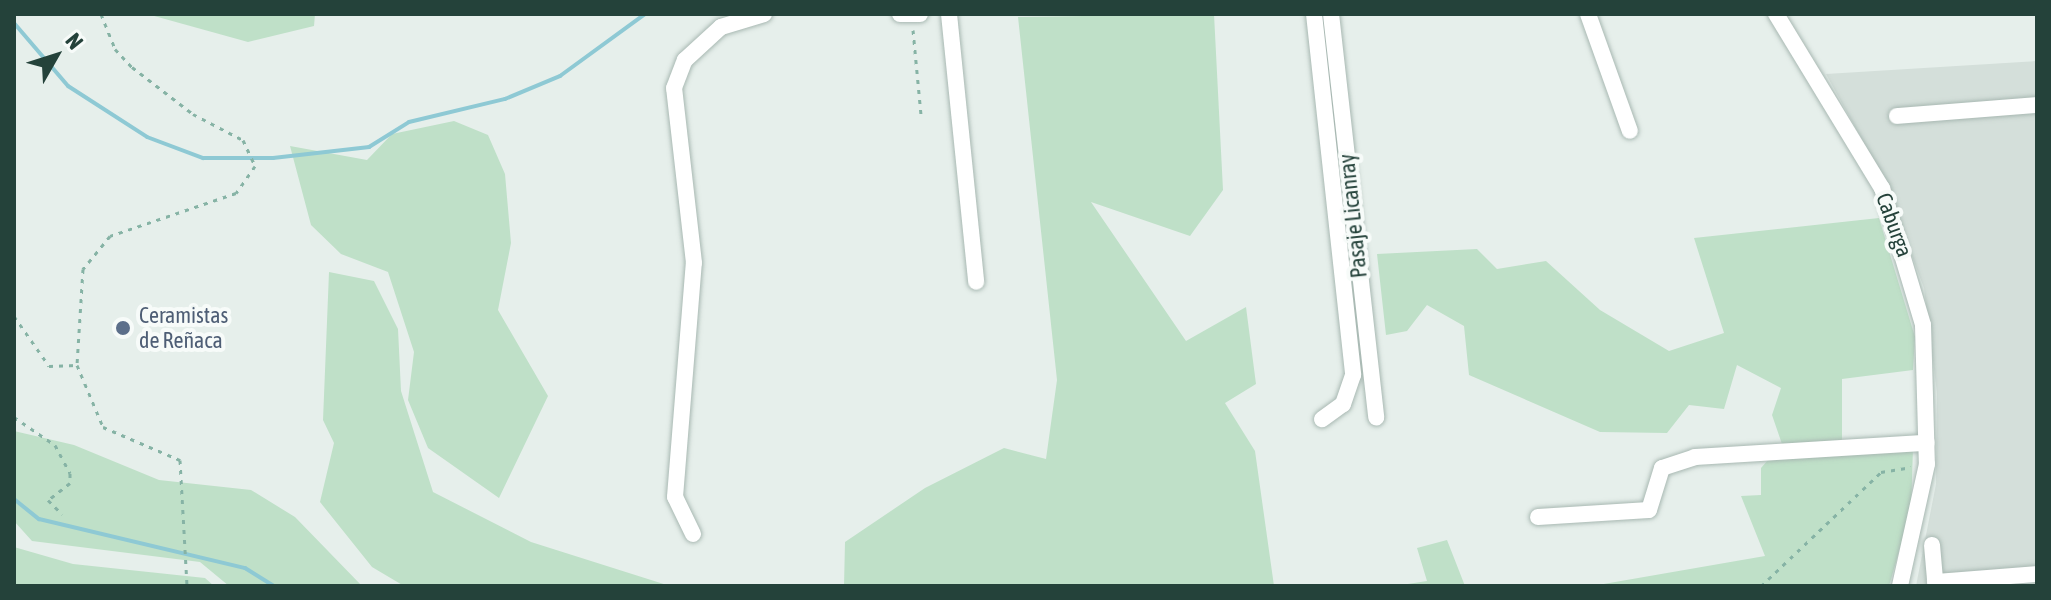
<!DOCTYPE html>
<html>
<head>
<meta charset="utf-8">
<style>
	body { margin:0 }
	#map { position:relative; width:2051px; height:600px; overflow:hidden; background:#e6efeb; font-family:"Asap Condensed",sans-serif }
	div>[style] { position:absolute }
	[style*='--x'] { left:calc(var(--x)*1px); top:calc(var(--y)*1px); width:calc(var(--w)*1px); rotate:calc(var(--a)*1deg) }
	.built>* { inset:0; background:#d4dfda }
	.green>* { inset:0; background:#bfe0c8 }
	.stream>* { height:4px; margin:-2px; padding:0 2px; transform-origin:2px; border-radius:2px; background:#8ec9d4 }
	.path>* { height:3px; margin-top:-1.5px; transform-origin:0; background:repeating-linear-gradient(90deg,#86b3a5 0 4px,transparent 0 10px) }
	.roads { filter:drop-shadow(0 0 2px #a8b8b2) drop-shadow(0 0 2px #a8b8b2) }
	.minor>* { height:16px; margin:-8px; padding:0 8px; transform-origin:8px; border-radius:8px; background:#fff }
	.dots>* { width:22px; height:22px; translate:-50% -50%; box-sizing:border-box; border:4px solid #f7fbf9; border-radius:50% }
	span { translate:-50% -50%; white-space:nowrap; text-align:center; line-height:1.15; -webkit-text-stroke:8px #f7fbf9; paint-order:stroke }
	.street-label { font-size:22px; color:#24423a }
	.service-label { font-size:22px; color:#4e5e75 }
	.left { translate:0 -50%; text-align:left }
	.frame { position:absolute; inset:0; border:16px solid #24423a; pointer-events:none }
	.north { position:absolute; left:16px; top:16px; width:80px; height:80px; -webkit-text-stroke:6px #f7fbf9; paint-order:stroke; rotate:51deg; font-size:22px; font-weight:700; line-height:32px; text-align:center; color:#24423a }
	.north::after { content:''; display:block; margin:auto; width:28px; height:36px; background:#24423a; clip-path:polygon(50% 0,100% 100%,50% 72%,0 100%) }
</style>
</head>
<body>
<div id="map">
	<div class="built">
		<div style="clip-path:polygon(2037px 61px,2037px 586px,1916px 586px,1936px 484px,1937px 393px,1924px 288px,1882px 176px,1826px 74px)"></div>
	</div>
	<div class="green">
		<div style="clip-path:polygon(147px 14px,315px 14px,314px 26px,248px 42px)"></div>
		<div style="clip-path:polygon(1214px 14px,1223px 190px,1190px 236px,1091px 202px,1186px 341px,1246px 307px,1256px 384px,1225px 403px,1255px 451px,1274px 586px,844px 586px,845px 542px,925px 488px,1004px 448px,1046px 459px,1057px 380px,1018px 17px)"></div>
		<div style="clip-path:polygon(454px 121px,488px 135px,505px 174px,511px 243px,498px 310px,548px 396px,499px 498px,428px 448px,408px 400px,414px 352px,388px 272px,341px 254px,311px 225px,290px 146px,367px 160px,392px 134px)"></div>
		<div style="clip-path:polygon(1879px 218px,1915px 337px,1913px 370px,1842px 379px,1842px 449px,1913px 448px,1911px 510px,1889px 586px,1592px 586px,1765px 556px,1741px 496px,1761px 495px,1761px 468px,1782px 444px,1772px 415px,1781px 388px,1737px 365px,1724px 409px,1689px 405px,1667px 433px,1600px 432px,1469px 375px,1464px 326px,1427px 305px,1407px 331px,1386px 335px,1377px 254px,1477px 249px,1497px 269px,1546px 261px,1600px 310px,1669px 351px,1724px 333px,1694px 238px)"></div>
		<div style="clip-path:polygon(329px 272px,374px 281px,398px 329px,401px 391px,433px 492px,531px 542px,670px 586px,404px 586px,372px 567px,320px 502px,334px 443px,323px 420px)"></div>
		<div style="clip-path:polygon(14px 431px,74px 445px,159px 480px,251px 490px,295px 517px,362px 586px,229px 586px,200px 562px,32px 541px,14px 521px)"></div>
		<div style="clip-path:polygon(1447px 540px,1465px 586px,1395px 586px,1427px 581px,1417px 548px)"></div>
		<div style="clip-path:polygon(14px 547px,73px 564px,205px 578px,214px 586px,14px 586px)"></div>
	</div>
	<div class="stream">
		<div style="--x:14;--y:23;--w:83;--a:49.4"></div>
		<div style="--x:68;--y:86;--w:94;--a:32.8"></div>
		<div style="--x:147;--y:137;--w:60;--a:20.6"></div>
		<div style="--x:203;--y:158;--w:70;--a:0"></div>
		<div style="--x:273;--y:158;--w:97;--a:-6.5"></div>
		<div style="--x:369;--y:147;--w:47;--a:-32"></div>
		<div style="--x:409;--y:122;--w:99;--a:-13.5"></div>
		<div style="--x:505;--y:99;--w:60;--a:-22.7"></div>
		<div style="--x:560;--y:76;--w:105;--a:-36.1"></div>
		<div style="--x:14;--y:499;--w:32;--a:39"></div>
		<div style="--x:39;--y:519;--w:212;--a:13.4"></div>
		<div style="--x:245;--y:568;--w:34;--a:32"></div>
	</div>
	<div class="path">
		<div style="--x:101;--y:14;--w:38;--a:68"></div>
		<div style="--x:115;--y:49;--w:25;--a:47"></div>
		<div style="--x:132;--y:67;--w:77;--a:37.6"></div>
		<div style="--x:193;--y:114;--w:56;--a:27.5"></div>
		<div style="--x:243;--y:140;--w:29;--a:65"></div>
		<div style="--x:255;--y:166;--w:33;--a:125"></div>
		<div style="--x:236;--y:193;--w:133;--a:161.2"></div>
		<div style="--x:110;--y:236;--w:43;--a:129.3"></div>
		<div style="--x:83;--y:269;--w:96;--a:93.6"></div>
		<div style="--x:77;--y:365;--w:67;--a:67.2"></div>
		<div style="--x:103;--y:427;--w:84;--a:23.2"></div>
		<div style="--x:180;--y:460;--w:126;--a:86.8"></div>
		<div style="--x:175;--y:14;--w:95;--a:0"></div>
		<div style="--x:913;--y:30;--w:84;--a:84.6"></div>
		<div style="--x:14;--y:316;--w:61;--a:55"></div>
		<div style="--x:49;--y:366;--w:28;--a:-2"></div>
		<div style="--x:14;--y:417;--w:50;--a:34.3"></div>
		<div style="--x:55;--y:445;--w:32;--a:62"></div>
		<div style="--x:70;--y:473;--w:10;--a:90"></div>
		<div style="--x:70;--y:483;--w:28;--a:142"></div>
		<div style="--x:48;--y:500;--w:20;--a:45"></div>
		<div style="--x:1761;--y:586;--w:166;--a:-43.5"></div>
		<div style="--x:1881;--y:472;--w:30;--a:-9"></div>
	</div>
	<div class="roads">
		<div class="minor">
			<div style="--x:900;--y:14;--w:20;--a:0"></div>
			<div style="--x:949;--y:14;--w:269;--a:84.2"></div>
			<div style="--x:1314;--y:14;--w:363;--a:83.8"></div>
			<div style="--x:1353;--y:375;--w:31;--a:109"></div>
			<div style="--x:1343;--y:404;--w:26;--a:144"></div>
			<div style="--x:1331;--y:14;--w:406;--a:83.6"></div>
			<div style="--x:1588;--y:14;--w:124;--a:70.3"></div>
			<div style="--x:1776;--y:14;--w:204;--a:58.7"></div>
			<div style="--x:1882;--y:188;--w:143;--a:73.3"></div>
			<div style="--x:1923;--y:325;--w:139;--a:88.4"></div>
			<div style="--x:1927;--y:464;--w:125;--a:102.5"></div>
			<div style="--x:1897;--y:116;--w:140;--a:-4.5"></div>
			<div style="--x:1538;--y:517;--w:111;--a:-3.6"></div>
			<div style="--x:1649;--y:510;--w:44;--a:-72.8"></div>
			<div style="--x:1662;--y:468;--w:35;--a:-18"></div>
			<div style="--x:1695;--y:457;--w:232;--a:-3.5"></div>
			<div style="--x:693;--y:534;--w:41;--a:-115.9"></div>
			<div style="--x:675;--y:497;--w:235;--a:-85.4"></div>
			<div style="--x:694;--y:263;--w:176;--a:-96.5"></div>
			<div style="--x:674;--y:88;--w:30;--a:-69"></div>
			<div style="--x:685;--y:60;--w:49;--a:-42.5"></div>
			<div style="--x:721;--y:27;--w:45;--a:-16.8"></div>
			<div style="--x:1932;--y:545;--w:37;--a:85"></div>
			<div style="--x:1935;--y:582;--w:102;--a:-4.5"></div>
		</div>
	</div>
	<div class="dots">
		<div style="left:123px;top:328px;background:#5c6f8a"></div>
	</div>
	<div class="street-label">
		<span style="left:1353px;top:216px;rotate:-96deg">Pasaje Licanray</span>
		<span style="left:1894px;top:225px;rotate:70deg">Caburga</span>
	</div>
	<div class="service-label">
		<span class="left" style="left:139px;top:328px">Ceramistas<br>de Reñaca</span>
	</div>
	<div class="frame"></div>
	<div class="north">N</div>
</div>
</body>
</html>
